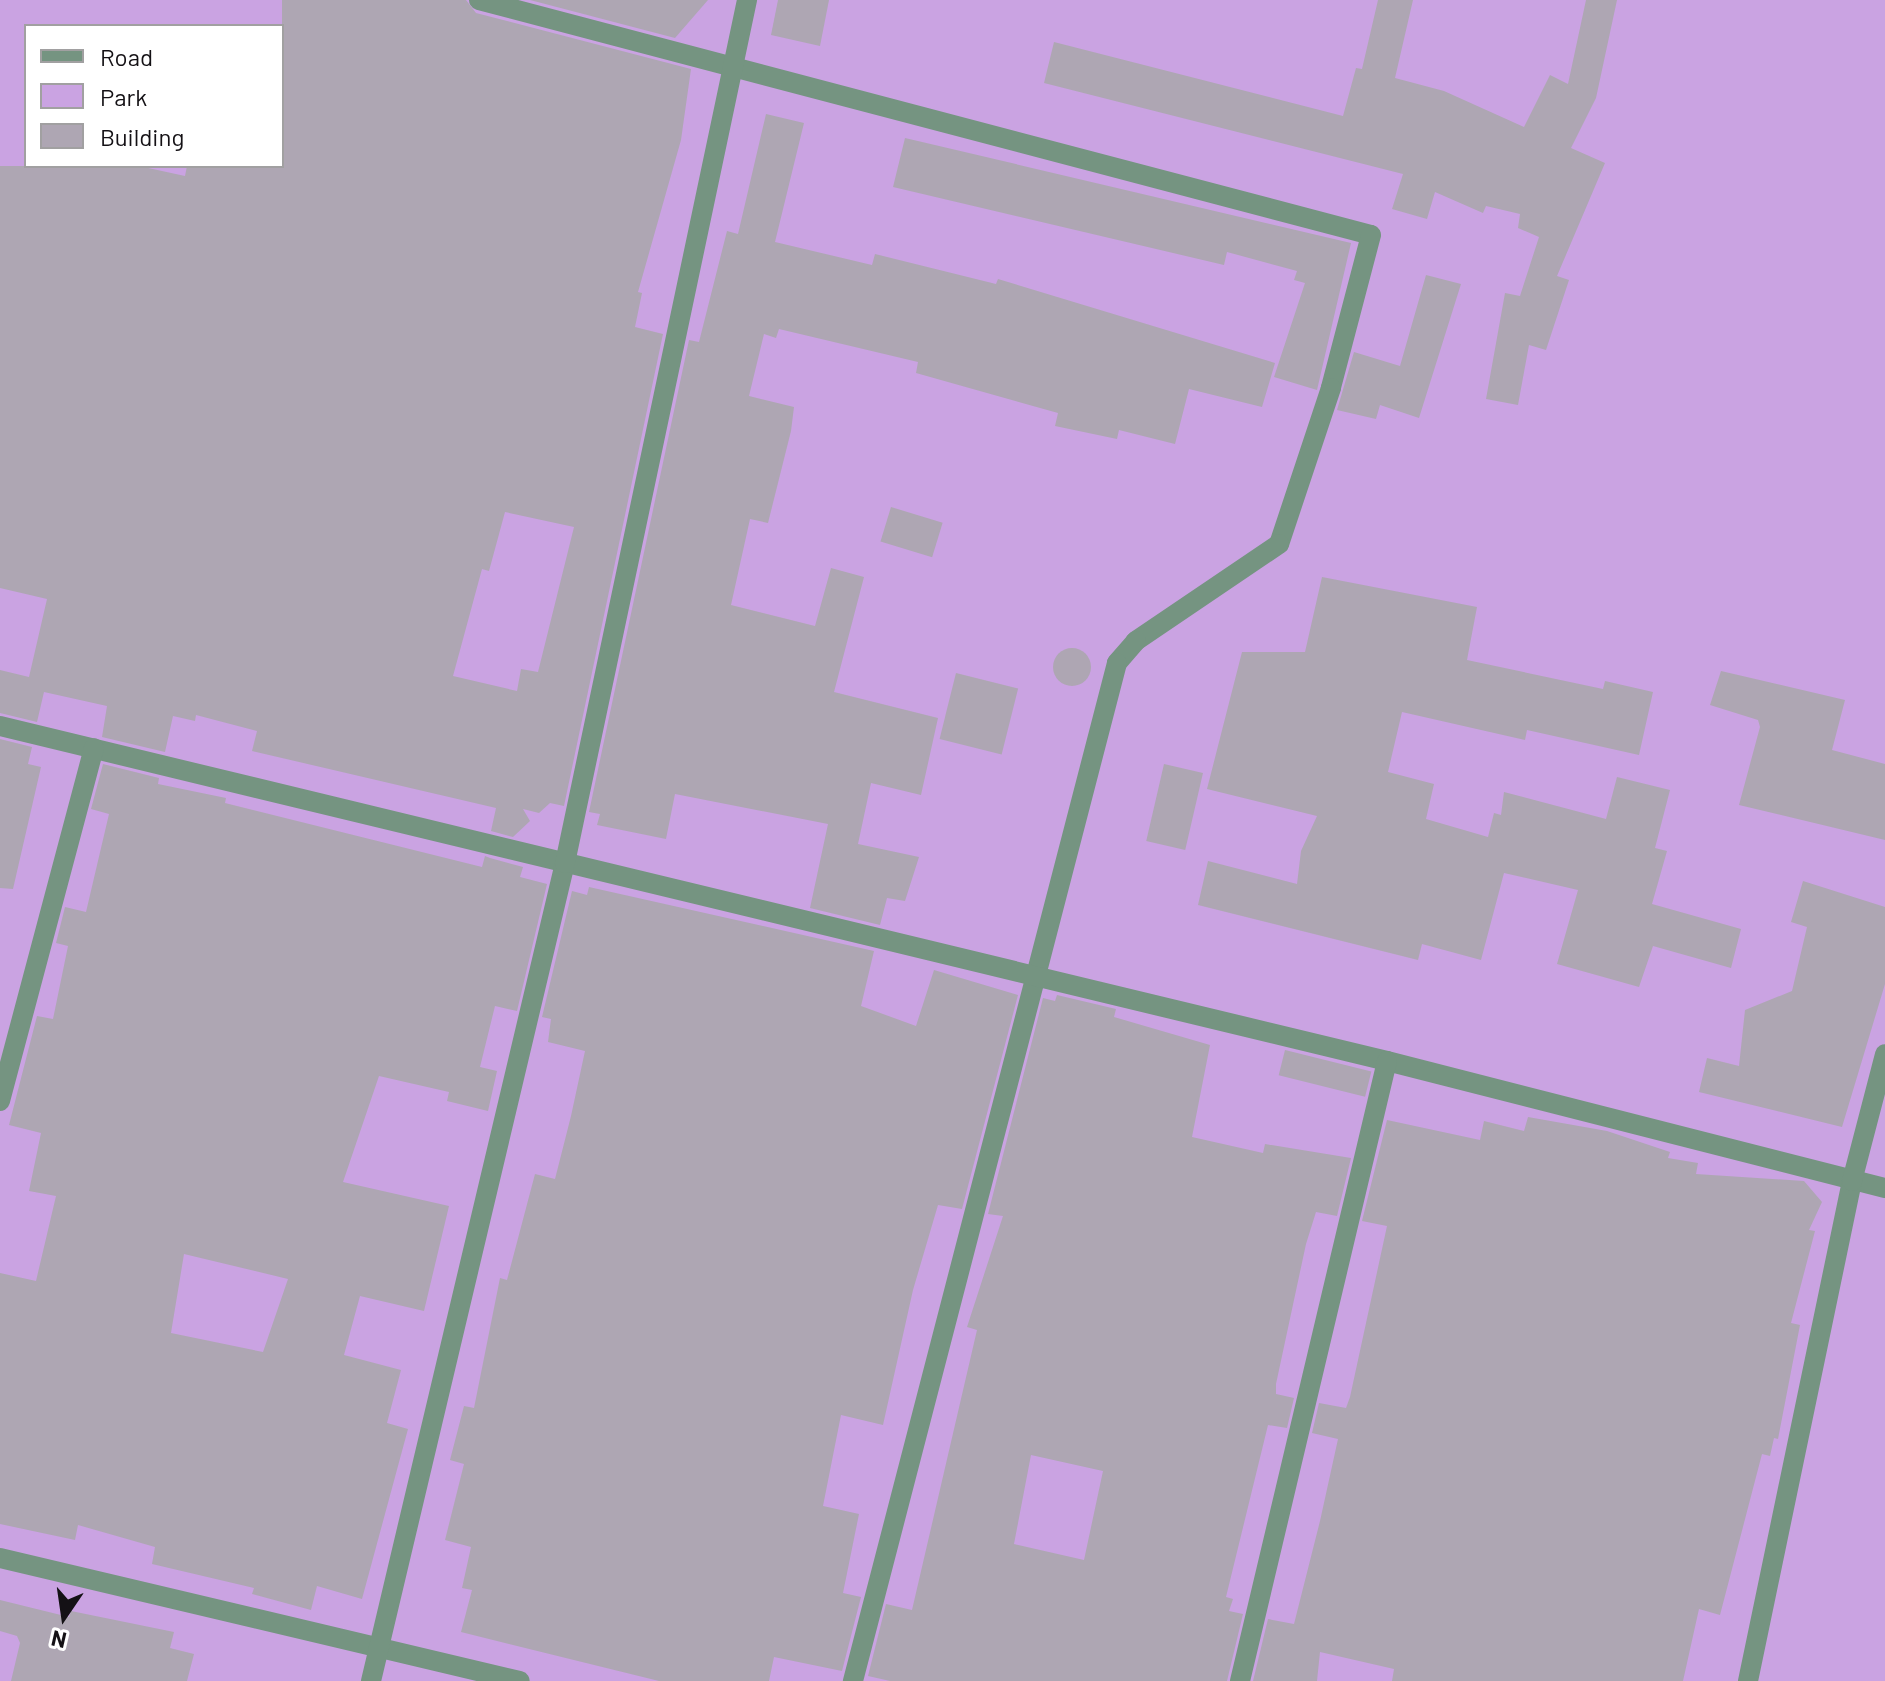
<!DOCTYPE html>
<html>
<head>
<meta charset="utf-8">
<style>
	body { margin:0 }
	#map { position:relative; width:1885px; height:1681px; overflow:hidden; background:#ece4f1; font-family:Barlow,sans-serif }
	div>[style] { position:absolute }
	[style*='--x'] { left:calc(var(--x)*1px); top:calc(var(--y)*1px); width:calc(var(--w)*1px); rotate:calc(var(--a)*1deg) }
	.green>* { inset:0; background:#caa3e2 }
	.building>* { inset:0; background:#aea6b3; transform-origin:0 0 }
	.round { border-radius:50% }
	.minor>* { height:20px; margin:-10px; padding:0 10px; transform-origin:10px; border-radius:10px; background:#759481 }
	span { translate:-50% -50%; white-space:nowrap; text-align:center; line-height:1.15; -webkit-text-stroke:6px #fff; paint-order:stroke }
	.legend { position:absolute; left:24px; top:24px; width:260px; height:144px; box-sizing:border-box; background:#fff; border:2px solid #a1a0a1; margin:0; padding:10px 14px; list-style:none; font-size:24px; color:#141115 }
	.legend li { display:flex; align-items:center; gap:16px; height:40px }
	.legend b { width:40px; border:2px solid #a1a0a1 }
	.north { position:absolute; left:24px; top:1577px; width:80px; height:80px; -webkit-text-stroke:6px #fff; paint-order:stroke; rotate:193deg; font-size:22px; font-weight:700; line-height:32px; text-align:center; color:#141115 }
	.north::after { content:''; display:block; margin:auto; width:28px; height:36px; background:#141115; clip-path:polygon(50% 0,100% 100%,50% 72%,0 100%) }
</style>
</head>
<body>
<div id="map">
	<div class="green">
		<div style="clip-path:polygon(evenodd,0 0,1885px 0,1885px 1681px,0 1681px,0 0,26px 26px,282px 26px,282px 166px,26px 166px,26px 26px)"></div>
	</div>
	<div class="building">
		<div style="clip-path:polygon(evenodd,282px 0,466px 0,476px 13px,691px 69px,681px 140px,638px 292px,642px 293px,635px 327px,663px 334px,564px 806px,550px 803px,539px 813px,523px 809px,530px 821px,513px 837px,491px 831px,496px 808px,252px 751px,257px 731px,196px 715px,195px 721px,173px 716px,165px 752px,102px 737px,107px 706px,44px 692px,37px 722px,0 713px,0 670px,29px 677px,47px 599px,0 588px,0 166px,139px 166px,185px 176px,187px 166px,282px 166px,282px 0,505px 512px,574px 527px,538px 672px,521px 669px,517px 691px,453px 676px,482px 569px,489px 571px,505px 512px)"></div>
		<div style="clip-path:polygon(530px 0,708px 0,675px 38px)"></div>
		<div style="clip-path:polygon(778px 0,829px 0,820px 46px,771px 35px)"></div>
		<div style="clip-path:polygon(1378px 0,1413px 0,1395px 78px,1444px 91px,1524px 127px,1550px 75px,1568px 84px,1586px 0,1617px 0,1596px 98px,1571px 148px,1605px 163px,1557px 276px,1569px 280px,1546px 350px,1529px 345px,1518px 405px,1486px 399px,1505px 293px,1520px 296px,1539px 237px,1518px 228px,1520px 214px,1486px 206px,1483px 213px,1435px 192px,1427px 219px,1392px 209px,1403px 174px,1044px 83px,1054px 42px,1343px 116px,1356px 68px,1362px 69px)"></div>
		<div style="clip-path:polygon(766px 114px,804px 123px,775px 242px,872px 265px,875px 254px,996px 284px,998px 279px,1275px 363px,1262px 407px,1189px 389px,1175px 444px,1119px 430px,1117px 439px,1055px 426px,1058px 413px,916px 373px,918px 362px,779px 329px,776px 338px,764px 334px,749px 396px,794px 407px,791px 431px,768px 523px,750px 519px,731px 605px,815px 626px,831px 568px,864px 577px,834px 692px,938px 718px,921px 795px,871px 783px,858px 844px,919px 857px,905px 901px,887px 898px,880px 925px,810px 908px,828px 824px,675px 794px,666px 839px,597px 825px,600px 814px,589px 812px,689px 340px,699px 342px,727px 231px,738px 234px)"></div>
		<div style="clip-path:polygon(905px 138px,1351px 243px,1317px 390px,1274px 377px,1305px 283px,1294px 280px,1297px 271px,1227px 252px,1224px 265px,893px 187px)"></div>
		<div style="clip-path:polygon(1426px 275px,1461px 284px,1419px 418px,1380px 405px,1376px 419px,1337px 410px,1354px 352px,1400px 366px)"></div>
		<div style="left:891px;top:507px;width:54px;height:36px;rotate:17deg"></div>
		<div style="clip-path:polygon(1322px 577px,1477px 607px,1467px 660px,1603px 689px,1605px 681px,1653px 692px,1639px 755px,1527px 730px,1525px 740px,1402px 712px,1388px 772px,1434px 784px,1426px 819px,1488px 837px,1494px 813px,1501px 815px,1504px 792px,1606px 819px,1617px 777px,1670px 790px,1655px 848px,1667px 851px,1652px 904px,1741px 929px,1731px 968px,1653px 946px,1639px 987px,1557px 964px,1578px 890px,1504px 873px,1481px 960px,1422px 944px,1418px 960px,1198px 905px,1208px 861px,1297px 884px,1301px 851px,1317px 816px,1207px 789px,1242px 652px,1305px 652px)"></div>
		<div class="round" style="left:1053px;top:648px;width:38px;height:38px"></div>
		<div style="clip-path:polygon(1721px 671px,1845px 700px,1832px 750px,1885px 764px,1885px 840px,1739px 805px,1760px 727px,1758px 720px,1710px 705px)"></div>
		<div style="left:956px;top:673px;width:64px;height:68px;rotate:14deg"></div>
		<div style="clip-path:polygon(0 739px,32px 747px,28px 764px,41px 767px,13px 889px,0 888px)"></div>
		<div style="clip-path:polygon(evenodd,103px 764px,159px 778px,158px 784px,226px 798px,225px 803px,482px 867px,485px 856px,490px 858px,523px 867px,520px 877px,547px 884px,517px 1011px,495px 1006px,480px 1067px,497px 1071px,488px 1111px,447px 1101px,449px 1092px,379px 1076px,343px 1182px,449px 1206px,424px 1311px,360px 1296px,344px 1355px,401px 1370px,387px 1423px,408px 1429px,362px 1599px,317px 1586px,311px 1610px,252px 1594px,254px 1588px,152px 1564px,155px 1547px,78px 1525px,75px 1540px,0 1524px,0 1273px,36px 1281px,56px 1196px,29px 1191px,41px 1133px,9px 1125px,37px 1016px,53px 1019px,68px 946px,56px 943px,65px 907px,86px 912px,109px 814px,91px 809px,103px 764px,184px 1254px,288px 1279px,263px 1352px,171px 1333px,184px 1254px)"></div>
		<div style="left:1164px;top:764px;width:40px;height:79px;rotate:13deg"></div>
		<div style="clip-path:polygon(1803px 881px,1885px 907px,1885px 984px,1842px 1127px,1699px 1092px,1707px 1058px,1739px 1066px,1745px 1010px,1792px 991px,1807px 927px,1791px 922px)"></div>
		<div style="clip-path:polygon(589px 887px,874px 951px,861px 1006px,916px 1026px,934px 970px,1018px 995px,962px 1209px,938px 1205px,913px 1290px,883px 1425px,841px 1415px,823px 1506px,859px 1514px,843px 1593px,861px 1597px,842px 1671px,774px 1657px,769px 1681px,659px 1681px,461px 1632px,472px 1590px,462px 1588px,471px 1547px,445px 1540px,464px 1464px,450px 1460px,464px 1406px,474px 1408px,500px 1278px,507px 1280px,535px 1174px,555px 1179px,571px 1116px,585px 1051px,548px 1042px,551px 1019px,542px 1017px,572px 891px,587px 895px)"></div>
		<div style="clip-path:polygon(evenodd,1057px 995px,1116px 1009px,1114px 1017px,1210px 1045px,1192px 1137px,1263px 1153px,1265px 1144px,1351px 1158px,1337px 1216px,1316px 1212px,1306px 1244px,1276px 1384px,1276px 1394px,1294px 1398px,1287px 1428px,1268px 1425px,1226px 1597px,1233px 1599px,1229px 1611px,1243px 1614px,1227px 1681px,890px 1681px,868px 1676px,886px 1604px,912px 1610px,977px 1330px,967px 1327px,1003px 1216px,988px 1214px,1043px 998px,1055px 1001px,1057px 995px,1031px 1455px,1103px 1471px,1084px 1560px,1014px 1544px,1031px 1455px)"></div>
		<div style="left:1285px;top:1050px;width:89px;height:26px;rotate:14deg"></div>
		<div style="clip-path:polygon(1528px 1117px,1607px 1131px,1670px 1152px,1668px 1158px,1698px 1163px,1696px 1174px,1804px 1181px,1822px 1202px,1809px 1230px,1815px 1231px,1791px 1323px,1800px 1325px,1778px 1439px,1774px 1438px,1770px 1456px,1762px 1454px,1720px 1615px,1699px 1609px,1683px 1681px,1392px 1681px,1394px 1669px,1320px 1652px,1317px 1681px,1253px 1681px,1268px 1619px,1294px 1624px,1320px 1521px,1338px 1439px,1312px 1433px,1319px 1403px,1346px 1408px,1350px 1397px,1387px 1226px,1362px 1221px,1387px 1120px,1480px 1140px,1484px 1121px,1524px 1131px)"></div>
		<div style="clip-path:polygon(0 1600px,69px 1617px,71px 1611px,174px 1632px,170px 1648px,194px 1654px,187px 1681px,11px 1681px,20px 1643px,17px 1636px,0 1631px)"></div>
	</div>
	<div class="minor">
		<div style="--x:479;--y:0;--w:922;--a:14.76"></div>
		<div style="--x:1371;--y:235;--w:158;--a:104.7"></div>
		<div style="--x:1331;--y:388;--w:164;--a:108.4"></div>
		<div style="--x:1279;--y:544;--w:173;--a:145.9"></div>
		<div style="--x:1136;--y:641;--w:29;--a:131"></div>
		<div style="--x:1117;--y:663;--w:1052;--a:104.54"></div>
		<div style="--x:0;--y:726;--w:1427;--a:13.58"></div>
		<div style="--x:1387;--y:1061;--w:514;--a:14.31"></div>
		<div style="--x:0;--y:1101;--w:365;--a:-75.1"></div>
		<div style="--x:0;--y:1558;--w:534;--a:13.31"></div>
		<div style="--x:371;--y:1681;--w:841;--a:-76.66"></div>
		<div style="--x:565;--y:863;--w:882;--a:-78.09"></div>
		<div style="--x:1240;--y:1681;--w:637;--a:-76.66"></div>
		<div style="--x:1748;--y:1681;--w:511;--a:-78.25"></div>
		<div style="--x:1852;--y:1181;--w:131;--a:-75.4"></div>
	</div>
	<ul class="legend">
	<li><b style="height:10px;background:#759481"></b>Road</li>
	<li><b style="height:22px;background:#caa3e2"></b>Park</li>
	<li><b style="height:22px;background:#aea6b3"></b>Building</li>
	</ul>
	<div class="north">N</div>
</div>
</body>
</html>
